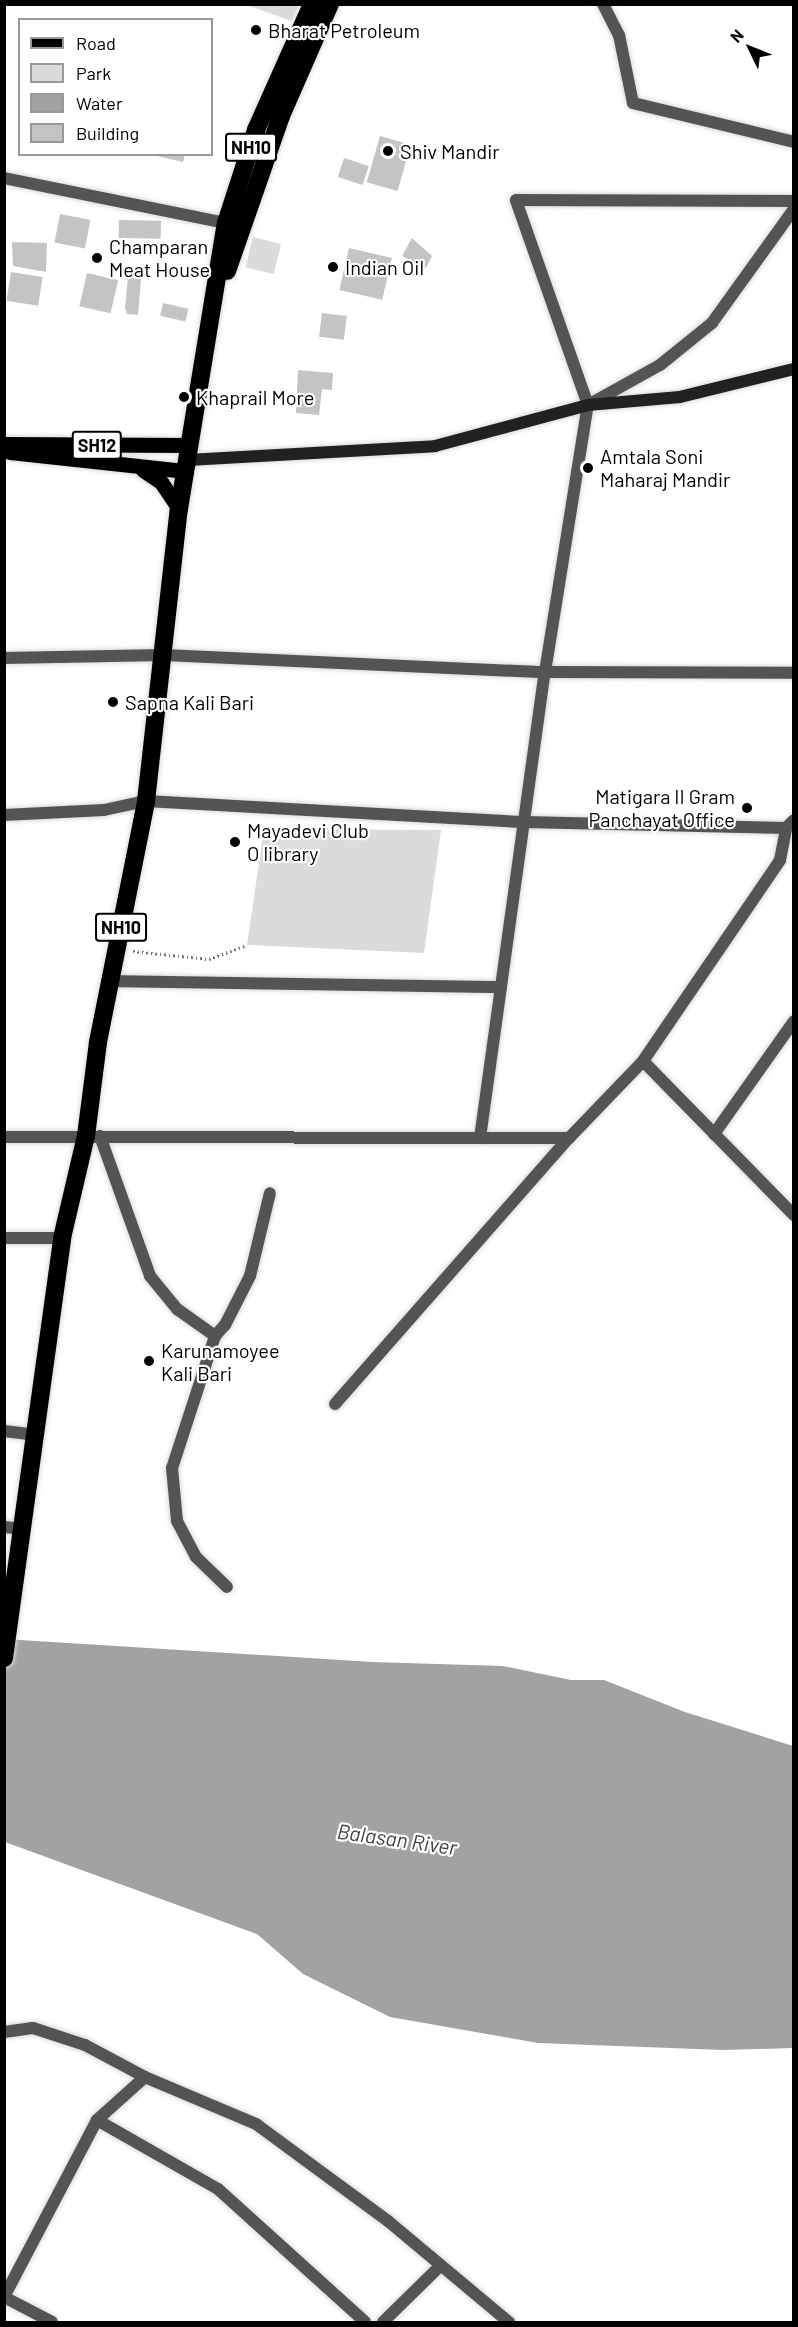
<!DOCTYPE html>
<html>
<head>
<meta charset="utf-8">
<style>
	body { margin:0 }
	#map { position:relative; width:798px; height:2327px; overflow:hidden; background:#fff; font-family:Barlow,sans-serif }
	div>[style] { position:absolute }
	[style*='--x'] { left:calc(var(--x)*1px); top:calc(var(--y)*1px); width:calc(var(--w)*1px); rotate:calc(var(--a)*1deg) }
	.green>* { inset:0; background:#dbdbdb; transform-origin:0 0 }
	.water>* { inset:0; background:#a2a2a2 }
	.building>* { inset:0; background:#c4c4c4; transform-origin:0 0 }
	.path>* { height:3px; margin-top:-1.5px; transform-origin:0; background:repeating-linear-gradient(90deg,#767676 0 1.5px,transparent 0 4.5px) }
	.roads { filter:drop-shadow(0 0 2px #dbdbdb) drop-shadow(0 0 2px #dbdbdb) }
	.street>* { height:12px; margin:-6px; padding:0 6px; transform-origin:6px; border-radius:6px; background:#545454 }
	.secondary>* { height:12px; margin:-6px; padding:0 6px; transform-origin:6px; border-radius:6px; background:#212121 }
	.primary>* { height:15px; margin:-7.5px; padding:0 7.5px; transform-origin:7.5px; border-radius:7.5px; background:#000 }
	.highway>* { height:18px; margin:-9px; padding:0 9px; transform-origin:9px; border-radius:9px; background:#000 }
	.dots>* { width:16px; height:16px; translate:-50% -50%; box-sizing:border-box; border:3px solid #fff; border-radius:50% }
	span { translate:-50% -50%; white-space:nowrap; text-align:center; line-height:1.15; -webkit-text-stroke:4.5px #fff; paint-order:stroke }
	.shield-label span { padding:2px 4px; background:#fff; border:2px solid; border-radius:4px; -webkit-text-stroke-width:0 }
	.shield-label { font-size:18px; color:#000; font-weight:700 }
	.poi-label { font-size:20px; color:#000 }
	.left { translate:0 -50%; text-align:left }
	.right { translate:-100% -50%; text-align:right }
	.water-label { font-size:21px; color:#434343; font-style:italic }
	.frame { position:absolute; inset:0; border:6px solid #000; pointer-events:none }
	.legend { position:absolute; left:18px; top:18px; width:195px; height:138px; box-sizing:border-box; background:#fff; border:2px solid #999; margin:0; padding:8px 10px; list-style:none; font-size:18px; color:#000 }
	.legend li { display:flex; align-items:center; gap:12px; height:30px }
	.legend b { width:30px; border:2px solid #999 }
	.north { position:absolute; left:720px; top:18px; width:60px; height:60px; -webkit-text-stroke:4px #fff; paint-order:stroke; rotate:313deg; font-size:16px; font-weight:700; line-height:24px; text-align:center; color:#000 }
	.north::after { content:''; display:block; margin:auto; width:21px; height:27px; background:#000; clip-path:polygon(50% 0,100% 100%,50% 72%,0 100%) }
</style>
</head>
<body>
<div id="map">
	<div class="green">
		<div style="clip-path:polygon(247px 5px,299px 5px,291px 21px)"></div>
		<div style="left:253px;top:237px;width:29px;height:31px;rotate:14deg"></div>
		<div style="clip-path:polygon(264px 829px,441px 830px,424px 953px,247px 945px)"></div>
	</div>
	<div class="water">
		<div style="clip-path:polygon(4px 1639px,373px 1662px,503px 1666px,571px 1680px,604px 1680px,685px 1712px,793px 1746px,793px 2048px,723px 2050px,538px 2043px,390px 2017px,303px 1974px,257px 1934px,5px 1842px)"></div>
	</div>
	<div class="building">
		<div style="left:380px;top:136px;width:32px;height:48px;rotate:16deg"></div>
		<div style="clip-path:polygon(148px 154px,185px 154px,183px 162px)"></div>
		<div style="left:344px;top:158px;width:26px;height:20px;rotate:18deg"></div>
		<div style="left:60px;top:214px;width:31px;height:29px;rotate:11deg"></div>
		<div style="left:119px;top:220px;width:42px;height:18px;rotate:1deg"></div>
		<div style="clip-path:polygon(412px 238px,432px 256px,426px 268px,402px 256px)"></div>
		<div style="clip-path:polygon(12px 242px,47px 243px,46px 272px,13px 266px)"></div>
		<div style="left:349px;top:248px;width:44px;height:43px;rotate:13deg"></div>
		<div style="left:11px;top:272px;width:32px;height:29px;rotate:9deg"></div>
		<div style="left:87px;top:273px;width:32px;height:34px;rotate:13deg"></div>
		<div style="clip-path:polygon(128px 277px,141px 279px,138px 315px,127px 314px,125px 308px)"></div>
		<div style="left:163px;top:303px;width:26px;height:13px;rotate:13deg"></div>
		<div style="left:322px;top:313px;width:25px;height:24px;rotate:7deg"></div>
		<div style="clip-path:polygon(298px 370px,333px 373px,332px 390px,322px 389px,319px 415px,296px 413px)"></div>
	</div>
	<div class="path">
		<div style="--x:133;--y:951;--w:76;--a:6"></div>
		<div style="--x:209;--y:959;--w:40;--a:-20.2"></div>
	</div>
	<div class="roads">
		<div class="street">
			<div style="--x:603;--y:4;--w:35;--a:63"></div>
			<div style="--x:619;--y:35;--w:69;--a:78.4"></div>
			<div style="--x:633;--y:103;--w:166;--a:13.6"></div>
			<div style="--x:4;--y:178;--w:227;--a:11.5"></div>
			<div style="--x:588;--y:405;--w:82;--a:-29.1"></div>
			<div style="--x:660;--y:365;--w:67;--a:-38.9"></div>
			<div style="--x:712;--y:323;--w:140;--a:-54.3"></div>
			<div style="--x:4;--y:658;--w:160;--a:-1.1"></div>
			<div style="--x:164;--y:655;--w:381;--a:2.6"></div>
			<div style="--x:545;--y:672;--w:249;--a:0.2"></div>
			<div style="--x:4;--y:815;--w:100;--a:-2.9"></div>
			<div style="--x:104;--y:810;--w:43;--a:-12.1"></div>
			<div style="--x:146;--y:801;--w:379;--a:3.2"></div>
			<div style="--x:524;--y:822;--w:262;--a:1.3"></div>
			<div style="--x:111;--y:981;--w:390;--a:0.9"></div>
			<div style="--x:643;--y:1061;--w:216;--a:45.6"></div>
			<div style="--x:714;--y:1134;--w:138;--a:-54.7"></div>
			<div style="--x:100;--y:1136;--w:149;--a:70.3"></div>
			<div style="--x:150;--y:1276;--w:43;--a:50.7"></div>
			<div style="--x:177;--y:1309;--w:47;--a:35.4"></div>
			<div style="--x:215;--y:1336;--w:139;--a:108"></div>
			<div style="--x:172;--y:1468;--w:53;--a:84.6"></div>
			<div style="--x:177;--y:1521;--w:41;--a:62.2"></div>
			<div style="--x:196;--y:1557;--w:43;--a:44.1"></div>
			<div style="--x:4;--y:1137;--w:565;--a:0.1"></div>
			<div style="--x:480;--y:1138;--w:471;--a:-82.1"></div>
			<div style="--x:545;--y:672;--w:270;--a:-80.9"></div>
			<div style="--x:588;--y:405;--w:217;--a:-109.4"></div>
			<div style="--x:516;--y:200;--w:278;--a:0.2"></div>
			<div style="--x:4;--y:1238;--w:58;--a:0"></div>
			<div style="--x:215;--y:1336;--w:15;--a:-48"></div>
			<div style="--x:225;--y:1325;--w:55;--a:-63"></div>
			<div style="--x:250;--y:1276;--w:85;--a:-76.5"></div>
			<div style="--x:335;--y:1404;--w:354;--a:-48.7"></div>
			<div style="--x:569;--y:1138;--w:107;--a:-46.1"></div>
			<div style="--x:643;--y:1061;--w:243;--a:-55.7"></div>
			<div style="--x:780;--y:860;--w:33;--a:-79"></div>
			<div style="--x:786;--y:828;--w:11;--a:-45"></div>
			<div style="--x:4;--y:1431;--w:31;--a:7"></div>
			<div style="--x:4;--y:1527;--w:20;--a:6"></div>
			<div style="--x:4;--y:2032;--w:29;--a:-8"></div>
			<div style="--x:33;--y:2028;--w:55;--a:18.1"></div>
			<div style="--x:85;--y:2045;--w:68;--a:28.1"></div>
			<div style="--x:145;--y:2077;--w:121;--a:22.9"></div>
			<div style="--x:256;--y:2124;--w:164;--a:36.3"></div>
			<div style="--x:388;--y:2221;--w:158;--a:39.9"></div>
			<div style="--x:97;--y:2120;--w:139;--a:29.7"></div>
			<div style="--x:218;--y:2189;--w:198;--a:42.1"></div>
			<div style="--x:4;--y:2297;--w:200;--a:-62.3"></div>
			<div style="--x:97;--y:2120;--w:64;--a:-41.9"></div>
			<div style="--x:4;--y:2297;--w:54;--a:27.5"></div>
			<div style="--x:383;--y:2322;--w:80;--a:-44.5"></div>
		</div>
		<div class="secondary">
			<div style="--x:188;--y:460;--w:247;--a:-3.2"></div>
			<div style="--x:435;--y:446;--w:158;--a:-15"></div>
			<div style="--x:588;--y:405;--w:92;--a:-5"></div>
			<div style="--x:680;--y:397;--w:117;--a:-13.8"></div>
		</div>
		<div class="primary">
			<div style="--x:4;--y:444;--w:186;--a:0.3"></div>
			<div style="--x:10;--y:452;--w:177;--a:6.2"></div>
			<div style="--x:143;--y:470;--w:22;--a:34"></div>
			<div style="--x:161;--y:482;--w:32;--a:56"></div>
		</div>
		<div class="highway">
			<div style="--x:227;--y:271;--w:164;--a:-70.8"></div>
			<div style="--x:281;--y:116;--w:122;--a:-66.4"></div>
			<div style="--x:4;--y:1658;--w:424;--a:-82.1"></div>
			<div style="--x:62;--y:1238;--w:105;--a:-76.8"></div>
			<div style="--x:86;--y:1136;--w:95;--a:-82.7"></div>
			<div style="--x:98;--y:1042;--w:246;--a:-78.7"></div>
			<div style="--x:146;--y:801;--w:294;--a:-83.6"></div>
			<div style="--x:179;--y:509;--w:290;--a:-80.7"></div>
			<div style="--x:226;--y:223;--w:98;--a:-72.1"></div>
			<div style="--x:256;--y:130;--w:138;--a:-66"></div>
		</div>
	</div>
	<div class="dots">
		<div style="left:256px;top:30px;background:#000"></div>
		<div style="left:388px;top:151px;background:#000"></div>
		<div style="left:97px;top:258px;background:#000"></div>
		<div style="left:333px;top:267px;background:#000"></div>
		<div style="left:184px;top:397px;background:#000"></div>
		<div style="left:588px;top:468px;background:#000"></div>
		<div style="left:113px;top:702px;background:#000"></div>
		<div style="left:747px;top:808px;background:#000"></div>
		<div style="left:235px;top:842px;background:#000"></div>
		<div style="left:149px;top:1361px;background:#000"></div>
	</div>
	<div class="shield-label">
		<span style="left:251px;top:147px">NH10</span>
		<span style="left:97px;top:445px">SH12</span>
		<span style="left:121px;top:927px">NH10</span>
	</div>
	<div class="poi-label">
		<span class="left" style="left:268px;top:30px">Bharat Petroleum</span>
		<span class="left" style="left:400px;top:151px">Shiv Mandir</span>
		<span class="left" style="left:109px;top:258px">Champaran<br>Meat House</span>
		<span class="left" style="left:345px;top:267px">Indian Oil</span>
		<span class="left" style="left:196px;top:397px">Khaprail More</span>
		<span class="left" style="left:600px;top:468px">Amtala Soni<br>Maharaj Mandir</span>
		<span class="left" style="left:125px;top:702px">Sapna Kali Bari</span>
		<span class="right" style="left:735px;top:808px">Matigara II Gram<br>Panchayat Office</span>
		<span class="left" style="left:247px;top:842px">Mayadevi Club<br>O library</span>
		<span class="left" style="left:161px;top:1362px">Karunamoyee<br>Kali Bari</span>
	</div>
	<div class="water-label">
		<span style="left:397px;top:1839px;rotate:8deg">Balasan River</span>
	</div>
	<div class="frame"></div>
	<ul class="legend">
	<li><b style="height:8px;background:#000"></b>Road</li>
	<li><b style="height:16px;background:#dbdbdb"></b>Park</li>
	<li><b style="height:16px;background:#a2a2a2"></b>Water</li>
	<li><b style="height:16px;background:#c4c4c4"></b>Building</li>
	</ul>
	<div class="north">N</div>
</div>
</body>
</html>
